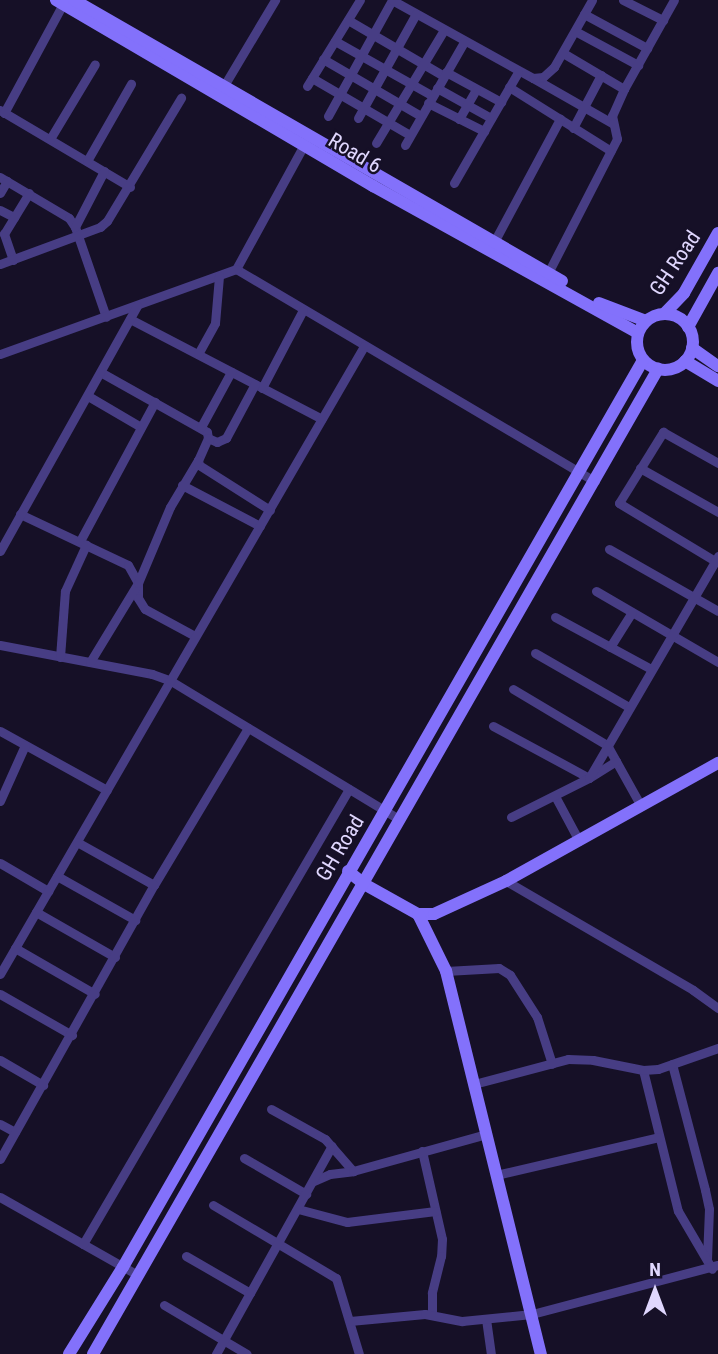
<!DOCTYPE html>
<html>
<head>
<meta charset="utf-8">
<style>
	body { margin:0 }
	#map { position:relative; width:718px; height:1354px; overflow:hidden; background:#161027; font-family:"Roboto Condensed",sans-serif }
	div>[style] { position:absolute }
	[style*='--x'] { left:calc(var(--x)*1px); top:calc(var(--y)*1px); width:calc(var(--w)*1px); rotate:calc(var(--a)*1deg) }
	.street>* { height:9px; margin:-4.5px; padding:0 4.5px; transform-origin:4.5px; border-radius:4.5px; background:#473d84 }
	.secondary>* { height:12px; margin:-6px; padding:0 6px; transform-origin:6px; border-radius:6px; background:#8371fb }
	.secondary>.ring { margin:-6px; padding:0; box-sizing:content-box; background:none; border:12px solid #8371fb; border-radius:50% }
	span { translate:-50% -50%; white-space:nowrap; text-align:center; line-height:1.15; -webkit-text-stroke:5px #161027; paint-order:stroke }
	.street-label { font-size:21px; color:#e0d7fe }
	.north { position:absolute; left:620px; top:1256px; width:70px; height:70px; -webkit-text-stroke:5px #161027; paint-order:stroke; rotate:0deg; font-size:19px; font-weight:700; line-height:28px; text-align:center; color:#e0d7fe }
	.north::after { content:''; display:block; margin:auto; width:24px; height:32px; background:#e0d7fe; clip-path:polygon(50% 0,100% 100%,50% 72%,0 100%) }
</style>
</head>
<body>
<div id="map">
	<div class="street">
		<div style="--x:623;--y:0;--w:45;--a:26.6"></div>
		<div style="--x:584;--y:14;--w:72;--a:28.4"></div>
		<div style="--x:348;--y:20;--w:111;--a:30.3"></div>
		<div style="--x:575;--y:31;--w:72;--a:28.4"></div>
		<div style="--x:335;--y:41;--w:112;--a:29.3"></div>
		<div style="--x:563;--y:53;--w:71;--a:30.5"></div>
		<div style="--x:323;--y:59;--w:113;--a:30.2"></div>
		<div style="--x:446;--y:72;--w:63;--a:28.6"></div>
		<div style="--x:312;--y:78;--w:113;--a:30.2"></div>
		<div style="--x:533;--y:78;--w:91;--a:29.7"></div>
		<div style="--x:307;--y:86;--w:101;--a:-58.4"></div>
		<div style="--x:509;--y:87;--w:120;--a:32.1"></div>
		<div style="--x:437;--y:88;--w:62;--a:29.1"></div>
		<div style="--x:222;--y:89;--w:104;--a:-59.2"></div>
		<div style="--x:428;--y:103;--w:63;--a:26.6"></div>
		<div style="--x:0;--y:110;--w:151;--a:30.6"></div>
		<div style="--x:4;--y:113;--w:124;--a:-61.6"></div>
		<div style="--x:328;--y:116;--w:132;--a:-61.1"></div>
		<div style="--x:392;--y:0;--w:161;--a:29"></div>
		<div style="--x:533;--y:78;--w:10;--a:-6"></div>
		<div style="--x:543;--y:77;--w:15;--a:-42"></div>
		<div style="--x:554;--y:67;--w:77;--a:-60.4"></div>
		<div style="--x:358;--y:118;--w:119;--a:-60.9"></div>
		<div style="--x:459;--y:119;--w:34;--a:-60"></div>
		<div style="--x:573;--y:128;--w:60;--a:-62.2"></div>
		<div style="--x:50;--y:139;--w:87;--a:-59"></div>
		<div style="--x:305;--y:143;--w:144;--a:118.7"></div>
		<div style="--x:236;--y:269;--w:417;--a:30.6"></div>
		<div style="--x:376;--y:143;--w:132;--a:-59"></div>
		<div style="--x:405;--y:145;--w:119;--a:-60.2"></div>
		<div style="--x:87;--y:161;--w:89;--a:-60.3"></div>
		<div style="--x:0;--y:177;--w:80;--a:30.7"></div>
		<div style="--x:69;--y:218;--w:11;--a:56"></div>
		<div style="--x:75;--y:227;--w:95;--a:71"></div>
		<div style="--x:454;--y:183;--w:128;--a:-60"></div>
		<div style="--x:0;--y:193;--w:14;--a:-60"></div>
		<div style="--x:0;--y:210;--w:16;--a:27"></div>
		<div style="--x:75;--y:227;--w:63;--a:-62.6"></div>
		<div style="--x:494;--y:242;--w:140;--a:-61.8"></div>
		<div style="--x:13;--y:260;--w:28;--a:-109"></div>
		<div style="--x:4;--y:234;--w:48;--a:-58.6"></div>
		<div style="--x:0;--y:264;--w:107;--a:-20.3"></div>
		<div style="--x:100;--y:227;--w:9;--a:-41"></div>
		<div style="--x:107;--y:221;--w:144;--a:-59"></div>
		<div style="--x:548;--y:273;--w:151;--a:-62.8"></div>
		<div style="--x:617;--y:139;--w:24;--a:-102"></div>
		<div style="--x:612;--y:116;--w:30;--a:-66"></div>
		<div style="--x:624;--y:89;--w:102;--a:-60.7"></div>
		<div style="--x:130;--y:319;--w:216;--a:27.5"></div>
		<div style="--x:0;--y:354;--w:251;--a:-19.8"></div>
		<div style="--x:198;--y:354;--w:35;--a:-61"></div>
		<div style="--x:215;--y:323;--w:47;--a:-85.1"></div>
		<div style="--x:102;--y:373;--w:120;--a:29.3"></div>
		<div style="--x:207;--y:432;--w:6;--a:81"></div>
		<div style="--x:208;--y:438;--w:24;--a:114"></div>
		<div style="--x:198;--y:460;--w:5;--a:79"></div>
		<div style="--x:199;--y:465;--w:84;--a:32.4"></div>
		<div style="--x:262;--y:388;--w:88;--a:-62.3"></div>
		<div style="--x:88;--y:396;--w:61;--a:30.3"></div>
		<div style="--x:201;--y:427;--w:63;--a:-61.4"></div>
		<div style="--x:208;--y:438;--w:10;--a:24"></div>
		<div style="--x:217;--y:442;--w:10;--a:-24"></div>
		<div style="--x:226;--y:438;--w:61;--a:-61.8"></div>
		<div style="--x:640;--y:468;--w:90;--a:29.4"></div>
		<div style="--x:182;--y:485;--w:88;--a:27.7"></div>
		<div style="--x:20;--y:514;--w:119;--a:25.3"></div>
		<div style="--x:128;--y:565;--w:21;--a:61"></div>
		<div style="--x:138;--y:583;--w:15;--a:90"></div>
		<div style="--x:138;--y:598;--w:13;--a:58"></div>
		<div style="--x:145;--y:609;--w:57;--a:28.4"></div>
		<div style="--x:80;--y:541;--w:158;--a:-61.7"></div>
		<div style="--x:609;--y:549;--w:125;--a:29.6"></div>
		<div style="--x:0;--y:551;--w:281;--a:-60.8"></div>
		<div style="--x:715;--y:561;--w:112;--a:-148.9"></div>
		<div style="--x:619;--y:503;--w:84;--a:-58.2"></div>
		<div style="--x:663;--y:432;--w:63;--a:29.4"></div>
		<div style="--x:596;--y:591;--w:141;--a:30.2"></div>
		<div style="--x:555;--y:617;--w:109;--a:28.4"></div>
		<div style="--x:0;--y:645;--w:155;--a:10.8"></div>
		<div style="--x:152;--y:674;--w:20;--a:20"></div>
		<div style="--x:171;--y:681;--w:267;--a:31.2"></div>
		<div style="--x:610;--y:647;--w:41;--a:-57.8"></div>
		<div style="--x:535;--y:653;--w:108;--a:29.9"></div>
		<div style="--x:60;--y:657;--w:66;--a:-85.7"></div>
		<div style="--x:65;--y:591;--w:51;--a:-65.5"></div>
		<div style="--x:90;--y:662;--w:92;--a:-58.7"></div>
		<div style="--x:138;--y:583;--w:82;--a:-67.2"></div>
		<div style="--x:170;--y:507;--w:55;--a:-59.2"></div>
		<div style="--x:513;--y:689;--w:109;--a:30.8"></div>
		<div style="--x:607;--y:745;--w:70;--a:60.9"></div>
		<div style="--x:493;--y:726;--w:109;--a:28.4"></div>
		<div style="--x:589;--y:778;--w:32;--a:-32"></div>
		<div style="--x:0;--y:731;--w:122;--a:28.9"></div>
		<div style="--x:555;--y:796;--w:51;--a:61.9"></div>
		<div style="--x:0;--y:801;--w:61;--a:-65.9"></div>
		<div style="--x:511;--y:817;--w:87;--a:-26.6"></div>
		<div style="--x:589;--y:778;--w:257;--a:-59.8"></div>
		<div style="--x:0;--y:863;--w:56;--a:30.3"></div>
		<div style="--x:57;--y:876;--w:90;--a:29.4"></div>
		<div style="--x:506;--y:881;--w:216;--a:30.2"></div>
		<div style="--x:693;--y:990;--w:31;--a:36"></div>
		<div style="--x:154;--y:885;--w:183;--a:-59.1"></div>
		<div style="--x:36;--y:912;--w:91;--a:29.7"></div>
		<div style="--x:15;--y:948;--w:92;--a:29.9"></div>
		<div style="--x:446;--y:971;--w:53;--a:-3.2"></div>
		<div style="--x:499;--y:968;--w:13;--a:32"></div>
		<div style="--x:510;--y:975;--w:50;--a:57.3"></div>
		<div style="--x:537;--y:1017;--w:49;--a:72.3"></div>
		<div style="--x:0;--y:974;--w:726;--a:-59.9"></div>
		<div style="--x:0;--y:994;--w:83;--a:29.7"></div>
		<div style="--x:0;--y:1060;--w:50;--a:30.2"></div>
		<div style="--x:672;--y:1064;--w:130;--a:75.3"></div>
		<div style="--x:705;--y:1190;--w:19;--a:78"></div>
		<div style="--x:709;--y:1209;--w:49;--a:92.3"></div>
		<div style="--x:643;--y:1070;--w:145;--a:76.1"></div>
		<div style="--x:678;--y:1211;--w:67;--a:59.6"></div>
		<div style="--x:474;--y:1084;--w:97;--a:-14.9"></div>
		<div style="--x:568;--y:1059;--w:25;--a:2"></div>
		<div style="--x:593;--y:1060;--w:51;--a:11.3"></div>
		<div style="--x:643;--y:1070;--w:15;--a:-4"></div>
		<div style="--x:658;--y:1069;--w:64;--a:-19.3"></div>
		<div style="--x:271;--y:1109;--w:62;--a:29.1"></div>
		<div style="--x:325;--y:1139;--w:43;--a:48.8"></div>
		<div style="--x:0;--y:1124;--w:17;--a:28"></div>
		<div style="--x:422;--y:1151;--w:90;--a:77.2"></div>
		<div style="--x:442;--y:1239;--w:17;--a:93"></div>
		<div style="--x:441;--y:1256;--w:38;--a:104"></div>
		<div style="--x:432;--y:1293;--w:22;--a:90"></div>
		<div style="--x:244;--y:1158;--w:72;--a:30.1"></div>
		<div style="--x:0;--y:1159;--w:314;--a:-60.7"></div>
		<div style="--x:154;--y:885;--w:88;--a:-150.8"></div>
		<div style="--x:496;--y:1175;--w:167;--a:-13.1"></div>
		<div style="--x:314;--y:1181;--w:17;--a:-24"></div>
		<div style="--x:330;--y:1174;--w:23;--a:-7"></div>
		<div style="--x:353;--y:1171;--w:138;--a:-15.5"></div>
		<div style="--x:0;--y:1197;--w:159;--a:29.5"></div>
		<div style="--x:213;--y:1205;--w:143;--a:30.7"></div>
		<div style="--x:336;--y:1278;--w:79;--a:73.2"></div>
		<div style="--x:298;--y:1209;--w:51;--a:14.9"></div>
		<div style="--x:347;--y:1222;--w:89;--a:-7.1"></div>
		<div style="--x:83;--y:1244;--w:527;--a:-59.69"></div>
		<div style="--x:186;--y:1256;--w:74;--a:30"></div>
		<div style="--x:164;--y:1305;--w:96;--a:30.6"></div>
		<div style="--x:486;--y:1319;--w:35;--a:82"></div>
		<div style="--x:350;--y:1321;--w:75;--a:-5.3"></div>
		<div style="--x:425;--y:1314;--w:38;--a:11"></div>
		<div style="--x:462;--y:1321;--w:70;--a:-5.7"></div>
		<div style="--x:532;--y:1314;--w:192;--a:-14.8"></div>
		<div style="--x:216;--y:1354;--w:238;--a:-60.9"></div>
	</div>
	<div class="secondary">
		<div style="--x:56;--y:0;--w:368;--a:30.4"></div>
		<div style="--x:373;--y:186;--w:303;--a:29"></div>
		<div style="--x:74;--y:0;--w:563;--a:29.93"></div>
		<div style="--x:599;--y:303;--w:50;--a:21"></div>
		<div style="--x:664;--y:314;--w:29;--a:-46"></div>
		<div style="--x:684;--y:293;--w:69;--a:-60.5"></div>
		<div class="ring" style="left:637px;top:314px;width:44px;height:44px"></div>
		<div style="--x:688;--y:327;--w:62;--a:-60.9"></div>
		<div style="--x:692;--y:348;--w:32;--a:35"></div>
		<div style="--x:685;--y:361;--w:39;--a:31"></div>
		<div style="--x:348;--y:871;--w:21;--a:39"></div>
		<div style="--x:364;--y:884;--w:62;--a:29.1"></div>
		<div style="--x:418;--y:914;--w:16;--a:0"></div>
		<div style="--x:434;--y:914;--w:79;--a:-24.6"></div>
		<div style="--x:506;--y:881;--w:243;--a:-29.1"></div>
		<div style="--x:418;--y:914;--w:64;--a:63.8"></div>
		<div style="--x:446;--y:971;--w:395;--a:76.1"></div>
		<div style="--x:69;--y:1354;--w:102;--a:-58.2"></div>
		<div style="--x:123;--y:1267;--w:1045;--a:-60.17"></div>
		<div style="--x:93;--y:1354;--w:1136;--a:-60.16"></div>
	</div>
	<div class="street-label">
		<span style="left:355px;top:153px;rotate:31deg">Road 6</span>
		<span style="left:675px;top:263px;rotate:-56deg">GH Road</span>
		<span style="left:340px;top:848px;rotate:-59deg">GH Road</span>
	</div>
	<div class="north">N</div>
</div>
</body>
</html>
